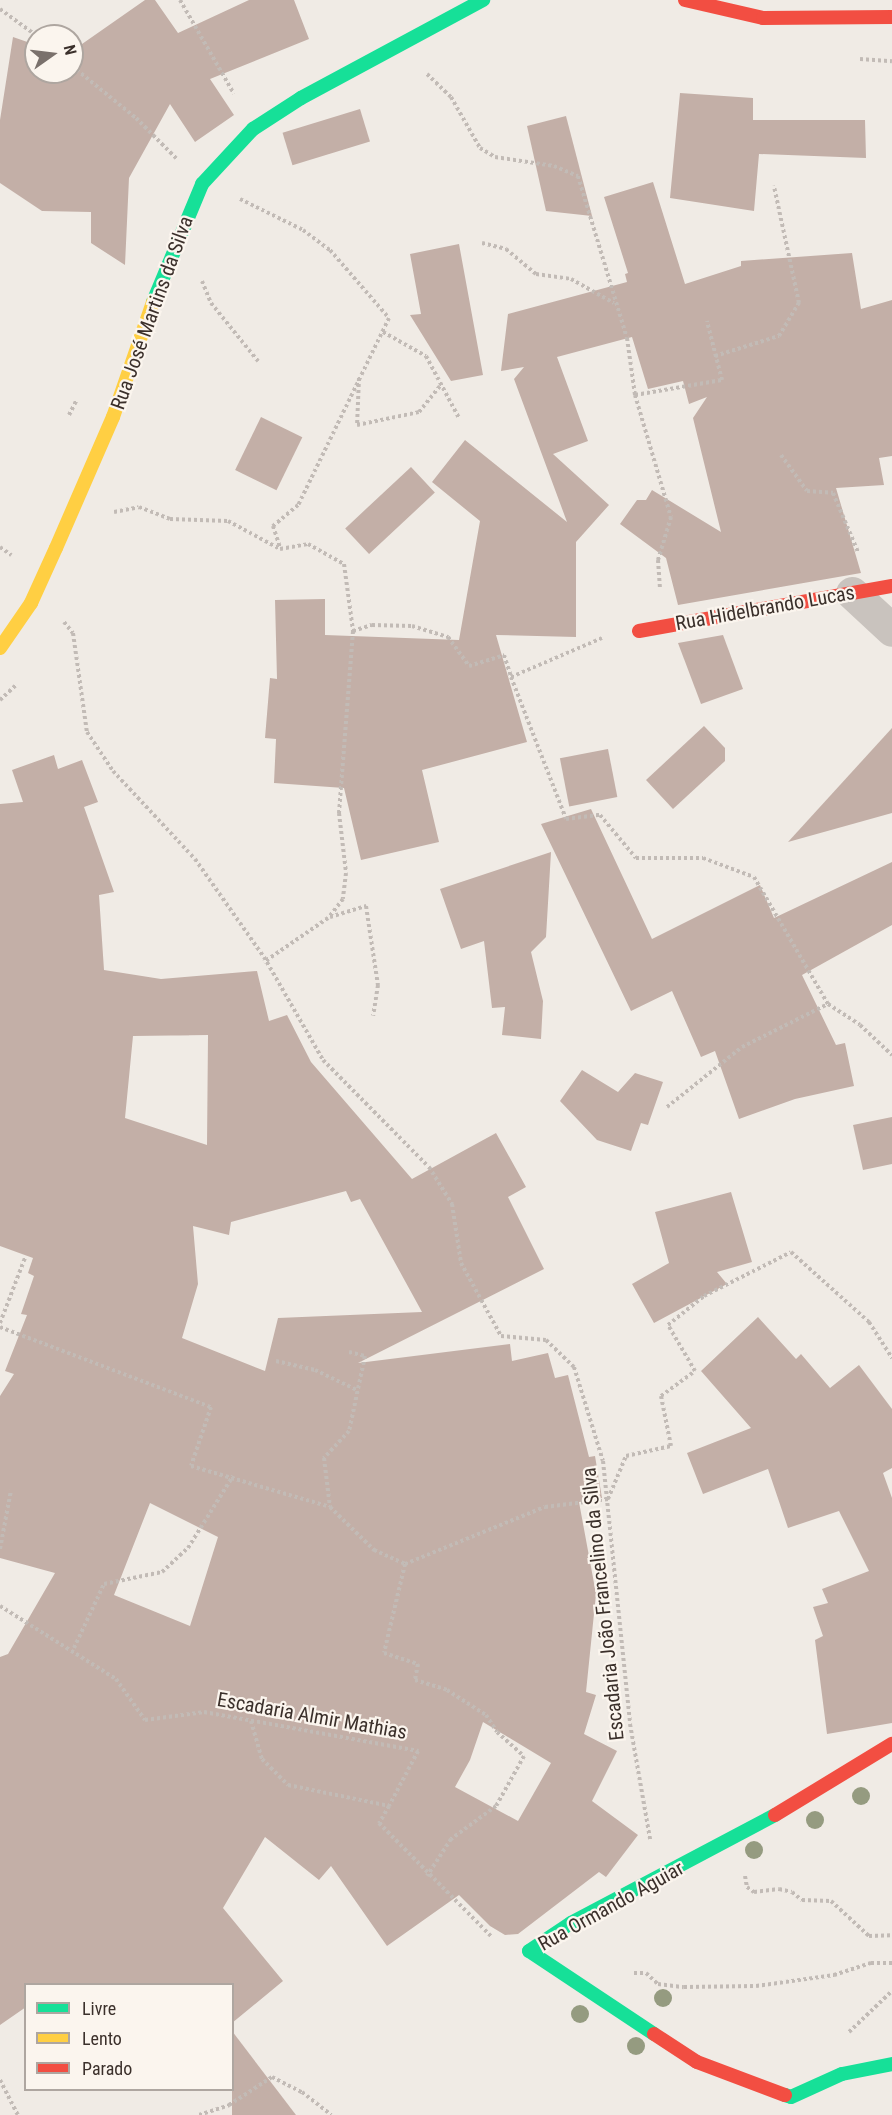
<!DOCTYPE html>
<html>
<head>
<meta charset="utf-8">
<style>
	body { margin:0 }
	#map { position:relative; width:892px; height:2115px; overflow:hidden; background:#f0ebe5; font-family:"Roboto Condensed",sans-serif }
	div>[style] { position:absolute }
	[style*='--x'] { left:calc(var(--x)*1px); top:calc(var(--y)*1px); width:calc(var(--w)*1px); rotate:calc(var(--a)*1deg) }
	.building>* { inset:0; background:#c3afa7; transform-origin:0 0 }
	.path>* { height:4px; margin-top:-2px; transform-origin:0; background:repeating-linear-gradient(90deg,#c2bbb6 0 3px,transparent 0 6px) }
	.street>* { height:33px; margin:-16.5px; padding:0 16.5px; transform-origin:16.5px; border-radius:16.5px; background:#c9c3be }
	.fast>* { height:14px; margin:-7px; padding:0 7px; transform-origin:7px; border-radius:7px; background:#16e098 }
	.slow>* { height:14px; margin:-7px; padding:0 7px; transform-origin:7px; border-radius:7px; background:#ffcf43 }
	.jam>* { height:14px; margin:-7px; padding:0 7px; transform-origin:7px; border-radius:7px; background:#f24e42 }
	.trees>* { width:18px; height:18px; margin:-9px; border-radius:50%; background:#959b80 }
	span { translate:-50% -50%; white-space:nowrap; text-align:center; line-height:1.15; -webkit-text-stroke:4.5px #fbf5ee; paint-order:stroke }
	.street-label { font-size:20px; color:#3b302b }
	.legend { position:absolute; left:24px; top:1983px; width:210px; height:108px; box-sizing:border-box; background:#fbf5ee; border:2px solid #aea6a0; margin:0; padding:8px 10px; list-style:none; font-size:18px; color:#3b302b }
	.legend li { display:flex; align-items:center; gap:12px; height:30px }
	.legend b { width:30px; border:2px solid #aea6a0 }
	.north { position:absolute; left:24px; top:24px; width:60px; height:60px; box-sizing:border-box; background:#fbf5ee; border:2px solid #aea6a0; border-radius:50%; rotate:76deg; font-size:16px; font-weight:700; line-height:24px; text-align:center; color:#3b302b }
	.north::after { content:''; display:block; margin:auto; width:21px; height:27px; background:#7a716c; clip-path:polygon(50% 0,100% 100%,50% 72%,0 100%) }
</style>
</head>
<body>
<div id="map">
	<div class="building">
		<div style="clip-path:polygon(145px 0,155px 0,178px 33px,249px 0,294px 0,309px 39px,210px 79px,234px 115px,195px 142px,170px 104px,129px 178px,125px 265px,91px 243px,91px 212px,42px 211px,0 183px,0 120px,13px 37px,36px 45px,36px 72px,72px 72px,72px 51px)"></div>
		<div style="clip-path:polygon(680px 93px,753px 98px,753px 120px,865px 120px,866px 158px,759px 154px,754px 211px,670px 198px)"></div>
		<div style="left:360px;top:109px;width:34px;height:81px;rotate:73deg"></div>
		<div style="clip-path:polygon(566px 116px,592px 216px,546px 211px,527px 126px)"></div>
		<div style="clip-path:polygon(653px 182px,685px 284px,741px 266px,741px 261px,852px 253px,861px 309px,892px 300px,892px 456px,879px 458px,884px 485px,836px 488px,861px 573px,678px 605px,666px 558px,620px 524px,637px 500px,646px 500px,652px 490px,721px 532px,693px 418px,707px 397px,689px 404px,683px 381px,648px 389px,632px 337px,557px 357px,588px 441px,553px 454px,609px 505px,576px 542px,576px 637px,496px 635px,527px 742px,422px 770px,439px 842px,361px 860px,344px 788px,274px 783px,276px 739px,265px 738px,270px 678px,277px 679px,275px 600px,325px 599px,325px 635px,459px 640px,480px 521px,432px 482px,465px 440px,567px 522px,514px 379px,524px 367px,501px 371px,508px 314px,627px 282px,625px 274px,628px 273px,604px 197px)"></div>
		<div style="clip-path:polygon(459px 244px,483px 375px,451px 381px,410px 315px,421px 314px,410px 254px)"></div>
		<div style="left:261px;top:417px;width:46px;height:59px;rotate:26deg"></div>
		<div style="left:411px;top:467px;width:35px;height:90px;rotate:47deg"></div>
		<div style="clip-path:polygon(723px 635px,743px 689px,701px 704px,678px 643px)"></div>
		<div style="clip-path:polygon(704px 726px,725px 748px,725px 761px,673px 809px,646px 780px)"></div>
		<div style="clip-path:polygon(892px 728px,892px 813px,788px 842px)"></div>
		<div style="left:608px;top:749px;width:49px;height:49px;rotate:79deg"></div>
		<div style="clip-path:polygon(evenodd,54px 755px,58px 769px,82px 760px,98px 802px,84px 807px,114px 892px,99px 895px,104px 970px,161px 979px,257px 971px,269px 1021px,287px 1015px,311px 1062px,412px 1179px,496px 1133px,526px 1187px,508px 1197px,544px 1269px,358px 1363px,510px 1344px,512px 1361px,548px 1353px,555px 1378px,568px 1375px,589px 1457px,595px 1456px,602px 1498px,579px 1502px,596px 1594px,586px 1692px,596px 1695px,584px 1734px,617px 1751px,592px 1801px,638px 1835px,606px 1877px,599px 1872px,518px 1934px,505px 1935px,490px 1926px,459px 1895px,387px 1946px,331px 1866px,319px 1880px,265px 1837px,223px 1908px,283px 1981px,232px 2023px,232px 1984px,26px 1984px,26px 2007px,0 2025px,0 1657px,8px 1654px,55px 1573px,0 1558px,0 1396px,14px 1374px,5px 1371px,27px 1315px,21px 1314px,34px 1276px,28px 1273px,33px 1258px,0 1246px,0 804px,23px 802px,12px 770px,54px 755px,208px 1035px,207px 1145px,125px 1118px,133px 1036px,208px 1035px,54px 755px,346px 1191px,351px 1202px,360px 1199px,422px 1312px,278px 1318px,265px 1371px,182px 1338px,198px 1284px,193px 1226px,229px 1235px,231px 1222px,346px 1191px,54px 755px,150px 1503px,218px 1537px,190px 1626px,114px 1595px,150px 1503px,54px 755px,483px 1722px,551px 1763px,518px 1821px,455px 1787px,470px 1760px,483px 1722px)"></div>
		<div style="clip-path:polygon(591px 809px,652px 939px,760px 885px,774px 918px,892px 862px,892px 925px,802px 975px,836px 1045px,845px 1043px,854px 1086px,795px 1099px,739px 1119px,715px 1051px,701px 1057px,672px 991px,631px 1011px,541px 824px)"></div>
		<div style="clip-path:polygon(551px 852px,546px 937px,531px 952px,543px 1001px,541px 1039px,502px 1035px,505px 1007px,492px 1008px,484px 941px,461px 949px,440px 889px)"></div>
		<div style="clip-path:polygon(582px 1070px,618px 1092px,635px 1073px,663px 1082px,648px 1125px,641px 1123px,631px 1151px,597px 1140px,560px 1101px)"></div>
		<div style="clip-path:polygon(892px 1117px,892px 1164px,863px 1170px,853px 1125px)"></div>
		<div style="clip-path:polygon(731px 1192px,752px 1262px,717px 1272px,727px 1284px,654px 1323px,632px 1284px,669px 1263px,655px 1212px)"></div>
		<div style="clip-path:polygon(758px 1317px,796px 1359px,801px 1354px,830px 1388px,859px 1365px,892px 1409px,892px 1468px,883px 1473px,892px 1498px,892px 1723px,827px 1734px,815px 1640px,823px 1636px,813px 1607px,828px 1603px,822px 1589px,869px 1571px,839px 1511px,788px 1528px,768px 1469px,703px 1494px,687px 1453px,751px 1428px,701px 1371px)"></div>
		<div style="clip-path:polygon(232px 2031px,296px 2115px,232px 2115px)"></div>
	</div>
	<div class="path">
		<div style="--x:180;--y:0;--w:108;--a:60.1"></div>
		<div style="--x:0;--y:9;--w:46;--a:36.1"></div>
		<div style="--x:860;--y:59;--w:32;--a:4"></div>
		<div style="--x:72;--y:66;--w:82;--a:39.1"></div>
		<div style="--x:136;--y:118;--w:57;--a:45"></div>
		<div style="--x:427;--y:74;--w:33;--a:44"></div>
		<div style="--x:451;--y:97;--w:59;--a:60.4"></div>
		<div style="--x:480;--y:148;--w:17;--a:31"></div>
		<div style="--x:495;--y:157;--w:60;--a:8.7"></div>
		<div style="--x:554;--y:166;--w:26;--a:23"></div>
		<div style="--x:578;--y:176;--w:169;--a:73.2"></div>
		<div style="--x:627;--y:338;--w:58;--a:82"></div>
		<div style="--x:635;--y:395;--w:127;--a:73.6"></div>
		<div style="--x:671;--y:517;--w:45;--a:106.8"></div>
		<div style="--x:658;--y:560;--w:30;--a:86"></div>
		<div style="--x:240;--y:199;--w:70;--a:26.2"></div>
		<div style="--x:303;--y:230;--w:34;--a:37"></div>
		<div style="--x:330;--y:250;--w:90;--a:49.1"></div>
		<div style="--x:389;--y:318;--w:208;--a:115.9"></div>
		<div style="--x:298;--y:505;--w:33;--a:140"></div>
		<div style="--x:273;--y:526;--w:22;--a:72"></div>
		<div style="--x:482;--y:243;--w:25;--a:14"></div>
		<div style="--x:506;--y:249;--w:39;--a:40"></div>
		<div style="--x:536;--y:274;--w:35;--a:8"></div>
		<div style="--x:571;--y:279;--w:49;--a:29.2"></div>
		<div style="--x:202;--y:281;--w:24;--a:68"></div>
		<div style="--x:211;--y:303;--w:75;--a:51"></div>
		<div style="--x:383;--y:332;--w:49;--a:29.2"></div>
		<div style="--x:426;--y:356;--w:70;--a:62"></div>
		<div style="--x:715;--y:356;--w:67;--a:-17.4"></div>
		<div style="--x:779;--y:336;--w:39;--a:-59"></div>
		<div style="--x:799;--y:303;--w:120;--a:-102.1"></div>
		<div style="--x:359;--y:378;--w:47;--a:92.4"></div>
		<div style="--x:357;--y:425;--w:63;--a:-11.8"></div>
		<div style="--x:419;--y:412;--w:33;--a:-51"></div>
		<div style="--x:635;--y:395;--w:88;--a:-9.8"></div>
		<div style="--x:722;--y:380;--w:61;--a:-104.3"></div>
		<div style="--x:69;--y:415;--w:16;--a:-63"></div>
		<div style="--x:781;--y:455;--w:44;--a:54.2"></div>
		<div style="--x:807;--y:491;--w:26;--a:4"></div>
		<div style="--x:833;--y:493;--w:64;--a:67"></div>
		<div style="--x:114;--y:512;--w:25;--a:-11"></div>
		<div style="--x:139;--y:507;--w:33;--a:21"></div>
		<div style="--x:170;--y:519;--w:58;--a:2"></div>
		<div style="--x:228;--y:521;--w:59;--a:28.3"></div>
		<div style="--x:280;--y:549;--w:28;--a:-10"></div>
		<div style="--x:308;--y:544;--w:41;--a:29.1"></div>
		<div style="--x:344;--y:564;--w:68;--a:82.3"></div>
		<div style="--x:353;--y:631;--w:183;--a:94.4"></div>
		<div style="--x:339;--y:813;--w:60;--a:83.3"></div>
		<div style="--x:346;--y:873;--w:26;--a:97"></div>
		<div style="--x:343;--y:899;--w:24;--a:128"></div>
		<div style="--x:328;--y:918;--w:78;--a:145.5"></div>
		<div style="--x:0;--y:547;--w:14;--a:36"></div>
		<div style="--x:64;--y:622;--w:14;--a:51"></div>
		<div style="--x:73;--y:633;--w:100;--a:82"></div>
		<div style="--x:87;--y:732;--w:47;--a:56.3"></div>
		<div style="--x:113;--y:771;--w:120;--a:47"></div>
		<div style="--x:195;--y:859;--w:120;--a:54.9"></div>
		<div style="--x:264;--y:957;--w:119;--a:60.2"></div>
		<div style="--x:323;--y:1060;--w:151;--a:45.3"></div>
		<div style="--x:429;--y:1167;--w:44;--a:58.1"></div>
		<div style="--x:452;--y:1204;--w:60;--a:81.3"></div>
		<div style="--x:461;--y:1263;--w:83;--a:61.3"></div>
		<div style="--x:501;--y:1336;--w:45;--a:5.1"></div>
		<div style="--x:546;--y:1340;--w:39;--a:44"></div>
		<div style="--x:574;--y:1367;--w:98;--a:72.9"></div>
		<div style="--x:603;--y:1461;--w:264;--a:84.1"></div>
		<div style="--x:630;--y:1724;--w:117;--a:80.1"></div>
		<div style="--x:353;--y:631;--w:20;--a:-18"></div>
		<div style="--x:372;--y:625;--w:40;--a:1.4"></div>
		<div style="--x:412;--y:626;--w:38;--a:17"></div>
		<div style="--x:448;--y:637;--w:36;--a:54"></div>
		<div style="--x:469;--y:666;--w:37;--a:-17"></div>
		<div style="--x:504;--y:655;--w:23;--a:72"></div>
		<div style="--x:511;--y:677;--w:99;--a:-23.2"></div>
		<div style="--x:511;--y:677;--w:152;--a:68.8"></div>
		<div style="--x:566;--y:819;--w:34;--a:-7"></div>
		<div style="--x:600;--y:815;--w:56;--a:50.1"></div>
		<div style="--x:636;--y:858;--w:67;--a:0"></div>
		<div style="--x:703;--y:858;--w:54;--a:20.4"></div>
		<div style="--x:754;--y:877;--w:147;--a:59.8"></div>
		<div style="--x:828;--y:1004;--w:38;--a:33"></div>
		<div style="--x:860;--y:1025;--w:44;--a:43.2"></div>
		<div style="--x:0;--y:700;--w:23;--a:-43"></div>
		<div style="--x:330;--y:917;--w:38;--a:-17"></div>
		<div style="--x:366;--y:906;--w:80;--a:81.4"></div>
		<div style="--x:378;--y:985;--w:31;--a:99"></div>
		<div style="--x:667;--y:1107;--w:96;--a:-38.7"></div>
		<div style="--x:742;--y:1047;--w:96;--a:-26.6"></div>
		<div style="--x:0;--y:1323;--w:70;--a:-69"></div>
		<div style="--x:0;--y:1327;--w:226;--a:20.8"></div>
		<div style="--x:211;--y:1407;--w:62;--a:108.7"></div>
		<div style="--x:191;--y:1466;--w:145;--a:16.4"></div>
		<div style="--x:349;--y:1352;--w:16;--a:14"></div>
		<div style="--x:365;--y:1356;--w:77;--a:102"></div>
		<div style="--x:349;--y:1431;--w:37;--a:133"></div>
		<div style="--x:324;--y:1458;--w:49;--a:83"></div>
		<div style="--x:330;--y:1507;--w:62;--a:44.3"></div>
		<div style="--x:374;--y:1550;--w:34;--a:24"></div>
		<div style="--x:405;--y:1564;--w:151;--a:-22.2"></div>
		<div style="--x:545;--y:1507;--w:64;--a:-7.2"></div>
		<div style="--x:608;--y:1499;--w:47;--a:-67.3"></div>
		<div style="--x:626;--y:1456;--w:46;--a:-12.5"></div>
		<div style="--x:671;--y:1446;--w:51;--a:-101.3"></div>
		<div style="--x:661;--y:1396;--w:42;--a:-36.3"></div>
		<div style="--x:695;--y:1371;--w:53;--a:-120.4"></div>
		<div style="--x:668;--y:1325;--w:46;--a:-38.9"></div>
		<div style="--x:704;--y:1296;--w:97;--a:-26.8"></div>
		<div style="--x:791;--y:1252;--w:105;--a:41.9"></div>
		<div style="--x:869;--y:1322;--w:43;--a:57.4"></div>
		<div style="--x:276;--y:1361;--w:40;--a:13"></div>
		<div style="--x:315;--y:1370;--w:47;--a:25.5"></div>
		<div style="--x:0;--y:1549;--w:60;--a:-79.4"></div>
		<div style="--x:405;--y:1564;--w:91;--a:103.3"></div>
		<div style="--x:384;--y:1653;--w:36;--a:18"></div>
		<div style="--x:418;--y:1664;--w:16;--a:101"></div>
		<div style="--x:415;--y:1680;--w:34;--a:17"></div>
		<div style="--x:447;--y:1690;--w:46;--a:32.7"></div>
		<div style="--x:486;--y:1715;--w:20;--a:57"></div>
		<div style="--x:497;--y:1732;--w:36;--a:42"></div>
		<div style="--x:524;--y:1756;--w:57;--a:119.2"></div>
		<div style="--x:496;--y:1806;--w:56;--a:143.7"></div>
		<div style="--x:451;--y:1839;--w:44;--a:123"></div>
		<div style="--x:0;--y:1606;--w:137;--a:32.2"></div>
		<div style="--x:116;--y:1679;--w:50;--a:54.7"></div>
		<div style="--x:145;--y:1720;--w:60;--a:-7.7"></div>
		<div style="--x:204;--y:1712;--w:218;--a:10.3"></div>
		<div style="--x:418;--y:1751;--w:62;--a:117.8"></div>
		<div style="--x:74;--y:1648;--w:71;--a:-64.9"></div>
		<div style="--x:104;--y:1584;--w:59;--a:-11.7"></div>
		<div style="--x:162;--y:1572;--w:35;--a:-43"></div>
		<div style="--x:188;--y:1548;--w:85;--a:-58"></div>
		<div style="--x:251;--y:1721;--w:40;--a:74"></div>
		<div style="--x:262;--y:1759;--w:37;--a:45"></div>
		<div style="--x:288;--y:1785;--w:103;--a:11.7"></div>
		<div style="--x:389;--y:1806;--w:20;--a:120"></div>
		<div style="--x:379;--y:1823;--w:162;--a:45.3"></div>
		<div style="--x:745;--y:1876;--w:11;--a:80"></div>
		<div style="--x:747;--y:1887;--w:9;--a:36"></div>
		<div style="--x:754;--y:1892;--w:25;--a:-7"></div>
		<div style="--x:779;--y:1889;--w:13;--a:13"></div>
		<div style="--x:792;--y:1892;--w:13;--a:39"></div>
		<div style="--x:802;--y:1900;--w:29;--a:2"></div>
		<div style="--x:831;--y:1901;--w:52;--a:42.6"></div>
		<div style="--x:869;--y:1936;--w:23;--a:-2"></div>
		<div style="--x:634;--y:1973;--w:12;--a:0"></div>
		<div style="--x:646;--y:1973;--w:16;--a:43"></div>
		<div style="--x:658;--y:1984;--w:26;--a:7"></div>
		<div style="--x:684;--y:1987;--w:72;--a:-0.8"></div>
		<div style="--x:756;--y:1986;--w:79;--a:-8"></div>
		<div style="--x:834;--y:1975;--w:39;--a:-18"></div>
		<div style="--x:871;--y:1963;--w:21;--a:0"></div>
		<div style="--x:849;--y:2032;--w:59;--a:-43.6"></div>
		<div style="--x:0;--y:2080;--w:39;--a:63"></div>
		<div style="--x:199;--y:2115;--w:32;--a:-18"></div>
		<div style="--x:229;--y:2105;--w:51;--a:-33.1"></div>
		<div style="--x:272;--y:2077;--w:34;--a:27"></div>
		<div style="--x:302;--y:2092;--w:37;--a:38"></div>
	</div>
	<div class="street">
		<div style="--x:852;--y:593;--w:54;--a:42.8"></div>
	</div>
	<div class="fast">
		<div style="--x:153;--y:302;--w:128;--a:-67.4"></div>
		<div style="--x:202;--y:184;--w:75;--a:-47.2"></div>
		<div style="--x:253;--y:129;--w:57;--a:-32.9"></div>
		<div style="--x:301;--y:98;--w:207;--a:-28.3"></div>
		<div style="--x:654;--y:2034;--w:150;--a:-146.4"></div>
		<div style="--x:529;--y:1951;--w:50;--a:-33.7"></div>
		<div style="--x:571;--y:1923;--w:231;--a:-27.9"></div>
		<div style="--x:785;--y:2095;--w:6;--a:18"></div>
		<div style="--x:791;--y:2097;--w:56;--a:-24.3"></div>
		<div style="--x:842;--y:2074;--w:51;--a:-11.3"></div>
	</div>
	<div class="slow">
		<div style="--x:0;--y:648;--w:55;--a:-55.4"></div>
		<div style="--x:31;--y:603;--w:60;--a:-65.6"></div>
		<div style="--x:56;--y:548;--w:143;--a:-66.5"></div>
		<div style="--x:113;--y:417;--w:122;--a:-70.8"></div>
	</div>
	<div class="jam">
		<div style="--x:685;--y:0;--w:80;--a:13"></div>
		<div style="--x:763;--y:18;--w:129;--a:-0.4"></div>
		<div style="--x:639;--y:631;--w:257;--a:-10.1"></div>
		<div style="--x:775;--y:1815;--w:137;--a:-31.3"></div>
		<div style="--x:654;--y:2034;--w:51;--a:33.1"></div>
		<div style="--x:697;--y:2062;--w:94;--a:20.6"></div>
	</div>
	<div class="trees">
		<div style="left:861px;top:1796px"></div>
		<div style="left:815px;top:1820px"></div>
		<div style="left:754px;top:1850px"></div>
		<div style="left:663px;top:1998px"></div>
		<div style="left:580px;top:2014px"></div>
		<div style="left:636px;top:2046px"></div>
	</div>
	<div class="street-label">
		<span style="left:152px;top:313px;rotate:-70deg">Rua José Martins da Silva</span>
		<span style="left:765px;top:608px;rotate:-10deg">Rua Hidelbrando Lucas</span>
		<span style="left:603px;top:1604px;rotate:-96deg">Escadaria João Francelino da Silva</span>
		<span style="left:312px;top:1716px;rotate:10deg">Escadaria Almir Mathias</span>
		<span style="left:611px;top:1906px;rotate:-29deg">Rua Ormando Aguiar</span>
	</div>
	<ul class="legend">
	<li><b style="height:8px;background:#16e098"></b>Livre</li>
	<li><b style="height:8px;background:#ffcf43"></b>Lento</li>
	<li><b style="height:8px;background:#f24e42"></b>Parado</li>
	</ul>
	<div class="north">N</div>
</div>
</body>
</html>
